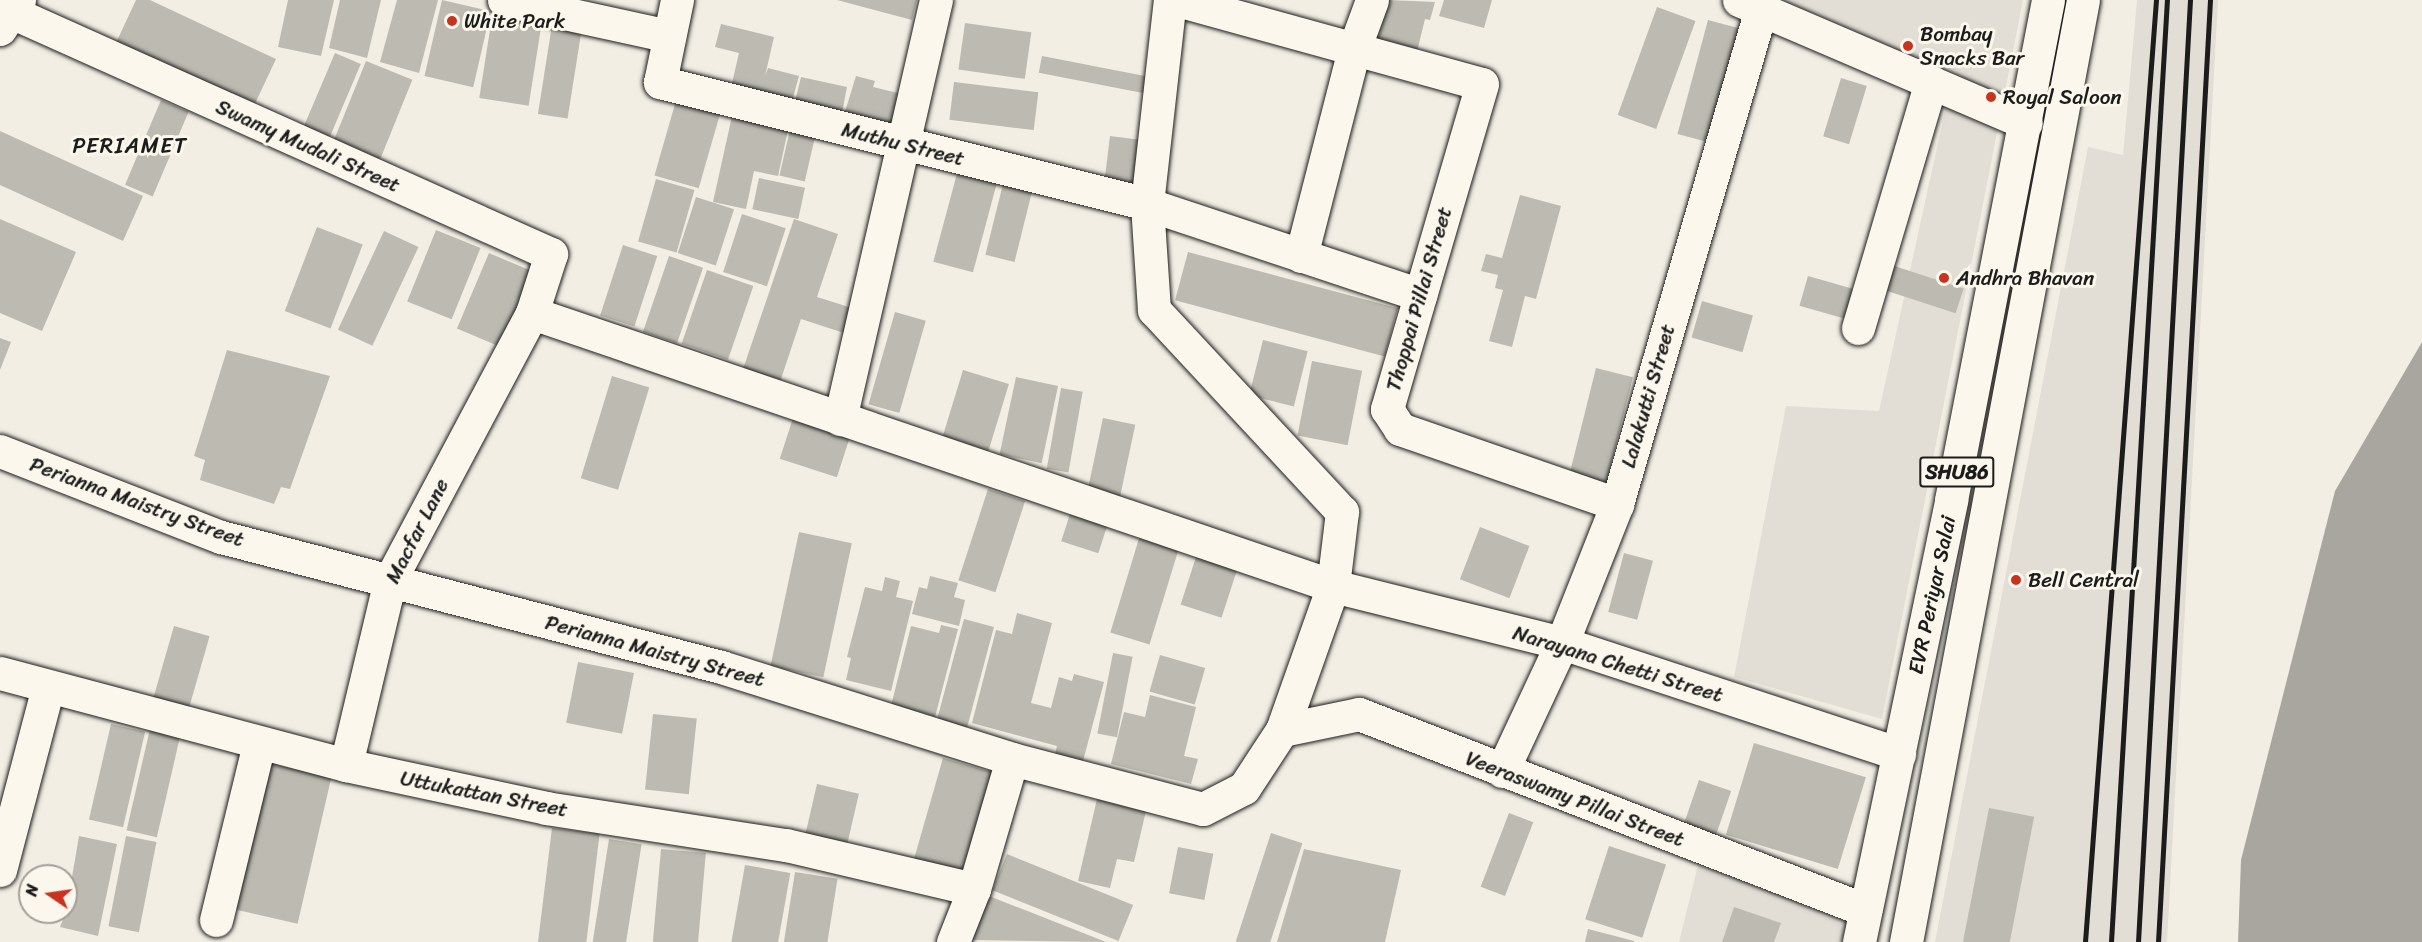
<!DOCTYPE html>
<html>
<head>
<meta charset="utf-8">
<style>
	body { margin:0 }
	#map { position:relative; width:2422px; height:942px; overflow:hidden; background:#f2eee4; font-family:Sriracha,sans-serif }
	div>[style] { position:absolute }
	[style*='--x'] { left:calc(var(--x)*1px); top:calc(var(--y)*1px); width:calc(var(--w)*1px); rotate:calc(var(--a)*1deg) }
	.built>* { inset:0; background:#e2ded5 }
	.water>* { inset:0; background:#a9a6a0 }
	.building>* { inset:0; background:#bdbab1; transform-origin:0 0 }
	.roads { filter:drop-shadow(0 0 2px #1c1c1c) drop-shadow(0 0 2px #1c1c1c) }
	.minor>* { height:33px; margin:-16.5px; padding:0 16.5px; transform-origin:16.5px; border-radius:16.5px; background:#fbf7ec }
	.major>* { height:33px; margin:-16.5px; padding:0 16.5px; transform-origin:16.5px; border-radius:16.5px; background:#fbf7ec }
	.rail>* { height:4.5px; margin:-2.25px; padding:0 2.25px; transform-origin:2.25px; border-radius:2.25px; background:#1c1c1c }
	.dots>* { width:16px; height:16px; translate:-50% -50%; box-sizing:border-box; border:3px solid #fbf7ec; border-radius:50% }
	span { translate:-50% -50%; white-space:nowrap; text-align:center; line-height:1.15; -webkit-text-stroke:6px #fbf7ec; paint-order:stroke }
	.shield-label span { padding:2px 4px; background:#fbf7ec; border:2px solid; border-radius:4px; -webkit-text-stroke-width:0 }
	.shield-label { font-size:20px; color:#1c1c1c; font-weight:700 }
	.poi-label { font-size:21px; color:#1c1c1c }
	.left { translate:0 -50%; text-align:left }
	.street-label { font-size:21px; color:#1c1c1c }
	.neighbourhood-label { font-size:22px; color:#1c1c1c; letter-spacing:1.5px }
	.north { position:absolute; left:18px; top:864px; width:60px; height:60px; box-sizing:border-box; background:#fbf7ec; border:2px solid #a29f99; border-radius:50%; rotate:283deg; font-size:16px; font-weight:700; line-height:24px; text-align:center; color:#1c1c1c }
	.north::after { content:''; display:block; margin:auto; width:21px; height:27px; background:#c8321e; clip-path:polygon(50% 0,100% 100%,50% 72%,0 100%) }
</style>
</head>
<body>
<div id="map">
	<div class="built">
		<div style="clip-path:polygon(1781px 0,2023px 0,1882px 719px,1734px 677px,1786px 406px,1879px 411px,1953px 75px)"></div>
		<div style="clip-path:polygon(2137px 0,2218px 0,2167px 942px,1935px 942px,2088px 147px,2123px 155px)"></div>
		<div style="clip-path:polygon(1698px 865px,1853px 919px,1848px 942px,1679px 942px)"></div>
	</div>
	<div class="water">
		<div style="clip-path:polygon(2422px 342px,2422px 942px,2238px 942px,2241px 860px,2335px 491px)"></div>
	</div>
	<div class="building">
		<div style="clip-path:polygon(136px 0,150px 0,276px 59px,252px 110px,115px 45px)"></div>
		<div style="clip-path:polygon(288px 0,334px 0,321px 56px,278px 47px)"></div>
		<div style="clip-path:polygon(340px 0,381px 0,367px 58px,329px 48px)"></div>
		<div style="clip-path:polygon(397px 0,438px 0,419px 73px,380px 62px)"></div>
		<div style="left:442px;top:0;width:50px;height:78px;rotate:13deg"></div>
		<div style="clip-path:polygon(837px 0,917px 0,912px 20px)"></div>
		<div style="clip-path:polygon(1388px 0,1435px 2px,1430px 20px,1425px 19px,1415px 60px,1375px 50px)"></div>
		<div style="clip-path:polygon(1444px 0,1492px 0,1484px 28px,1439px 16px)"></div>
		<div style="left:1657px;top:7px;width:41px;height:115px;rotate:20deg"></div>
		<div style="left:493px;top:11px;width:50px;height:88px;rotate:9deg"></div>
		<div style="left:1708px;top:20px;width:34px;height:118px;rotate:15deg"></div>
		<div style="left:965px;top:23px;width:67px;height:47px;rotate:8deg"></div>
		<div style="clip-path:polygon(721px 24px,774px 37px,765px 76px,768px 68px,799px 76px,791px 105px,730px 92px,739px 53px,715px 47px)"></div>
		<div style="left:552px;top:25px;width:30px;height:90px;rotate:9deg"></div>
		<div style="left:335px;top:53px;width:28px;height:88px;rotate:23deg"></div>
		<div style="left:1042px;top:56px;width:110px;height:17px;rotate:11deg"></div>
		<div style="left:366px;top:61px;width:50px;height:95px;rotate:22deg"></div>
		<div style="clip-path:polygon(856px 76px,875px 81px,873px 87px,902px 94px,894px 127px,844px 115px)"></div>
		<div style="clip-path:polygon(801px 77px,847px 87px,841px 118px,792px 114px)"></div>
		<div style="left:1841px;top:78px;width:27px;height:61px;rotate:17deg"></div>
		<div style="left:954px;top:82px;width:85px;height:38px;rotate:7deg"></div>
		<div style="left:679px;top:90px;width:46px;height:89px;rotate:16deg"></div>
		<div style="left:161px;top:100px;width:30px;height:92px;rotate:23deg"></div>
		<div style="clip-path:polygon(734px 107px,790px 121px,778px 176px,754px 171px,746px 209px,713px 202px)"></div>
		<div style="left:792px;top:121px;width:26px;height:56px;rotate:13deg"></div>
		<div style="clip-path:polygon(0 131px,143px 196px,123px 241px,0 185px)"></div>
		<div style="left:1110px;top:136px;width:34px;height:49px;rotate:7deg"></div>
		<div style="left:959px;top:166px;width:41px;height:99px;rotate:15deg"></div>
		<div style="left:759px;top:178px;width:47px;height:32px;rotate:12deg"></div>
		<div style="left:656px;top:179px;width:40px;height:65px;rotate:16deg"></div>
		<div style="left:1004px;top:180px;width:30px;height:77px;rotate:14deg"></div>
		<div style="clip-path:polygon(1520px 195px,1561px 206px,1536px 299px,1525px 296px,1512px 347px,1489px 341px,1503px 290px,1495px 288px,1498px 275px,1481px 271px,1486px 254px,1502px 258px)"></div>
		<div style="left:696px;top:197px;width:40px;height:59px;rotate:18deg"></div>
		<div style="left:742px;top:214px;width:46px;height:61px;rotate:18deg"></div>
		<div style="clip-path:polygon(0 219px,76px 252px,42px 331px,0 313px)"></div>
		<div style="clip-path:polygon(794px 219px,838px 234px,817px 297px,852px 308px,844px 333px,801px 319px,778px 388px,741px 375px)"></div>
		<div style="left:317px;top:227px;width:49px;height:90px;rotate:21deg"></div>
		<div style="left:436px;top:230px;width:48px;height:77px;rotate:22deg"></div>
		<div style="left:384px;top:231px;width:38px;height:109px;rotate:25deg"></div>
		<div style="left:623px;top:245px;width:36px;height:74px;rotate:18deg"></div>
		<div style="left:1188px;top:252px;width:217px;height:50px;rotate:15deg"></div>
		<div style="left:489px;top:253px;width:50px;height:82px;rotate:23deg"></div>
		<div style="left:669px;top:256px;width:36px;height:80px;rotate:19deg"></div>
		<div style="left:1879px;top:261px;width:89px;height:26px;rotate:18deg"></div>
		<div style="left:707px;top:270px;width:49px;height:78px;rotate:19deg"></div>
		<div style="left:1808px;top:276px;width:61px;height:31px;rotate:16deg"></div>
		<div style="left:1702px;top:301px;width:53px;height:38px;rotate:16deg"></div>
		<div style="left:895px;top:312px;width:32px;height:96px;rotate:16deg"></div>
		<div style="clip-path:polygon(0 338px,11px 342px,0 370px)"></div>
		<div style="left:1263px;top:340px;width:46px;height:57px;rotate:14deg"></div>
		<div style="clip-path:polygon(227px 350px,330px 376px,290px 489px,281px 487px,274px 504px,200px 480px,205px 460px,194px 456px)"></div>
		<div style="left:1312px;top:361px;width:51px;height:76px;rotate:11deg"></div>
		<div style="left:1596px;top:368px;width:38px;height:112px;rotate:14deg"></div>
		<div style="left:963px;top:370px;width:48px;height:75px;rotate:17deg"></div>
		<div style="left:612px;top:376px;width:39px;height:107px;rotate:17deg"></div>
		<div style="left:1016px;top:377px;width:43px;height:79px;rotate:12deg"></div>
		<div style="left:1061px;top:388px;width:22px;height:82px;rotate:10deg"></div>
		<div style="left:794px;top:415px;width:60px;height:46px;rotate:18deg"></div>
		<div style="left:1103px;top:418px;width:33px;height:75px;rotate:12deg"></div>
		<div style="left:988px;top:489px;width:39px;height:96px;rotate:18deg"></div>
		<div style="left:1072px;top:508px;width:39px;height:35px;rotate:18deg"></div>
		<div style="left:1480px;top:527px;width:53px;height:56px;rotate:21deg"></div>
		<div style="left:799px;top:532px;width:54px;height:137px;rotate:12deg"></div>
		<div style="left:1141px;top:532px;width:41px;height:105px;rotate:17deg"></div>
		<div style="left:1624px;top:553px;width:30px;height:61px;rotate:15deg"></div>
		<div style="left:1197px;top:554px;width:43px;height:53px;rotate:18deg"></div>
		<div style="clip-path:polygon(930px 576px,958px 583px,954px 597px,965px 600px,959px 626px,912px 614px,919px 587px,927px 589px)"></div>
		<div style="clip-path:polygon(885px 577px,900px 581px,896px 597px,913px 601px,891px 691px,846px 680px,851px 658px,847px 657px,865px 587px,882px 591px)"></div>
		<div style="clip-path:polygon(1017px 613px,1052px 623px,1031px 703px,1051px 708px,1059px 677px,1072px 681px,1074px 674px,1104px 682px,1082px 765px,1054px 758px,1057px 746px,972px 723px,996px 630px,1012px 634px)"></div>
		<div style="left:964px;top:619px;width:31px;height:107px;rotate:15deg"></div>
		<div style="clip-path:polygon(941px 625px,958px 629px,935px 717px,891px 706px,911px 626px,939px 633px)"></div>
		<div style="left:174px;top:626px;width:37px;height:78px;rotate:16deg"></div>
		<div style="left:1113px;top:653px;width:20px;height:82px;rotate:11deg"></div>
		<div style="left:1160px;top:655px;width:47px;height:38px;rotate:16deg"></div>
		<div style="left:578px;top:662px;width:57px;height:62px;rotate:11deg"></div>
		<div style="clip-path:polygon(1150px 695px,1196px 707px,1184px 756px,1198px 759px,1191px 784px,1111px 764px,1124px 712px,1145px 717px)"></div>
		<div style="left:653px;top:714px;width:44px;height:76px;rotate:6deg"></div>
		<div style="left:111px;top:724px;width:35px;height:98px;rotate:13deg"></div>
		<div style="left:150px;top:729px;width:31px;height:104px;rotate:13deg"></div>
		<div style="left:1754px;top:743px;width:117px;height:96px;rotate:17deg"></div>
		<div style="left:943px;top:758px;width:56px;height:109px;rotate:16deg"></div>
		<div style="left:268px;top:763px;width:65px;height:150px;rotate:13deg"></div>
		<div style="left:1699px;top:780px;width:34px;height:56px;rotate:19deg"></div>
		<div style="left:817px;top:784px;width:43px;height:56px;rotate:13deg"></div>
		<div style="clip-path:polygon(1097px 799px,1146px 811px,1134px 862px,1117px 859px,1110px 888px,1078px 881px)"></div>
		<div style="left:1989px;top:808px;width:46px;height:136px;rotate:11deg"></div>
		<div style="left:1509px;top:813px;width:26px;height:79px;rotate:21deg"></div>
		<div style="left:552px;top:828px;width:48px;height:115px;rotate:7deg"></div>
		<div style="left:1271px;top:833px;width:33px;height:114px;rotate:18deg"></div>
		<div style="clip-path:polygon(79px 836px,117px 844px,98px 936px,60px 927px,66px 912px)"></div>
		<div style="left:126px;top:836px;width:31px;height:92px;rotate:11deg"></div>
		<div style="left:609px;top:839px;width:33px;height:104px;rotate:9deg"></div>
		<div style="left:1609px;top:846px;width:60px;height:77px;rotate:18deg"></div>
		<div style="left:1178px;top:847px;width:36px;height:47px;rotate:11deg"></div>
		<div style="left:661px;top:849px;width:45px;height:93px;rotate:5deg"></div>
		<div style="clip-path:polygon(1304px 849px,1401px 870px,1385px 942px,1277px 942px)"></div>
		<div style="left:1007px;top:854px;width:136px;height:39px;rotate:22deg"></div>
		<div style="left:745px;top:865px;width:46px;height:78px;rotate:10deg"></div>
		<div style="left:795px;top:872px;width:43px;height:71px;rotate:9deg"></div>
		<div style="clip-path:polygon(989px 896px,1106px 942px,972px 940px)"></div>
		<div style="clip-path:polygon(1734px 907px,1781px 923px,1774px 942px,1722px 942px)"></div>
		<div style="clip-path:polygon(1588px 929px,1634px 941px,1634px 942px,1585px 942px)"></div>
	</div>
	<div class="roads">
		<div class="minor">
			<div style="--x:504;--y:0;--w:169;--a:12.3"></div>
			<div style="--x:677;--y:0;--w:84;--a:101.7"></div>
			<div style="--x:660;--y:82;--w:502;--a:14.06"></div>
			<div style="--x:1147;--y:204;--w:288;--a:18.4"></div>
			<div style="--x:1177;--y:0;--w:316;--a:15.4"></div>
			<div style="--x:1482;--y:84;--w:339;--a:106.3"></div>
			<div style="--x:1387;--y:409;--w:24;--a:57"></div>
			<div style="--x:1400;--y:429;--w:230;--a:19.1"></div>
			<div style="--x:1739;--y:0;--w:312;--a:23.2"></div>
			<div style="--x:0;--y:7;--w:604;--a:24.15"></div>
			<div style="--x:551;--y:254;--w:62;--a:107.9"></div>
			<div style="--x:532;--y:313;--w:302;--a:118"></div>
			<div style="--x:390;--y:580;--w:190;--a:103.4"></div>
			<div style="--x:1301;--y:256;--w:214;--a:-75.6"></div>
			<div style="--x:1354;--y:49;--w:52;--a:-69.8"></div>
			<div style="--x:532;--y:313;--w:846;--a:18.82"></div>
			<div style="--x:1333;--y:586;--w:236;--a:14"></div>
			<div style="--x:1562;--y:643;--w:355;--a:18.2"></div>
			<div style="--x:1858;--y:328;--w:257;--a:-73.5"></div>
			<div style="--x:840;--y:419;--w:430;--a:-77.1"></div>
			<div style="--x:0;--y:451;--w:237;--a:21.3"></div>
			<div style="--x:221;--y:537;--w:517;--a:14.57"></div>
			<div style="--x:721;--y:667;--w:305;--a:17.5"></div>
			<div style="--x:1012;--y:759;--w:197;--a:14.7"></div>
			<div style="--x:1203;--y:809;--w:46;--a:-27.1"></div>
			<div style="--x:1244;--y:788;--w:69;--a:-56.8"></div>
			<div style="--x:1282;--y:730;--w:153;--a:-70.5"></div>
			<div style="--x:1333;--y:586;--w:75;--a:-83.1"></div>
			<div style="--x:1342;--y:512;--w:276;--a:-132.9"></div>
			<div style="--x:1154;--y:310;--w:106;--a:-93.8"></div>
			<div style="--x:1147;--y:204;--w:205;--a:-83.6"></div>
			<div style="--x:0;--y:673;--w:358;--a:14.9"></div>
			<div style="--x:346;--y:765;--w:205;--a:12.1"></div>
			<div style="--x:546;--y:808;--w:243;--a:8.8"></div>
			<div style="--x:786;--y:845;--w:193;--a:13.2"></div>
			<div style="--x:1282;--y:730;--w:79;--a:-11.7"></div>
			<div style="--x:1359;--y:714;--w:543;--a:21.17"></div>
			<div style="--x:1502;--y:771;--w:141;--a:-64.9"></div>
			<div style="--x:1562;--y:643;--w:149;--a:-68.4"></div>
			<div style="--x:1617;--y:504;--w:516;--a:-73.78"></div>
			<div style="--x:0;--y:870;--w:189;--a:-75.3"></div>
			<div style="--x:216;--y:920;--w:182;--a:-76.3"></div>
			<div style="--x:953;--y:942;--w:57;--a:-68.4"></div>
			<div style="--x:974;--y:889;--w:135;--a:-73.7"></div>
		</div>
		<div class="major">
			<div style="--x:0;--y:29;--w:35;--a:-57"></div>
			<div style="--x:1859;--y:942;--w:451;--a:-78.2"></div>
			<div style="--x:1951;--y:500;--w:509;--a:-79.02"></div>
			<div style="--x:1906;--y:942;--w:958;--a:-79.36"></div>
		</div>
	</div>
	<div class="rail">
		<div style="--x:2085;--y:942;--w:945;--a:-85.69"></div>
		<div style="--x:2111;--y:942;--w:944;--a:-86.6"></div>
		<div style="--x:2138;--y:942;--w:943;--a:-86.84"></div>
		<div style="--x:2158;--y:942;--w:943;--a:-86.84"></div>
	</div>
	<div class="dots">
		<div style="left:452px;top:21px;background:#c8321e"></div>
		<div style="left:1908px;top:46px;background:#c8321e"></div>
		<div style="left:1991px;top:97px;background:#c8321e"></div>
		<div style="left:1944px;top:278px;background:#c8321e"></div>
		<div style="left:2016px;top:580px;background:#c8321e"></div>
	</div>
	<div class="shield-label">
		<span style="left:1957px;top:472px">SHU86</span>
	</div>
	<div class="poi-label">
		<span class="left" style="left:464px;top:21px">White Park</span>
		<span class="left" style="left:1920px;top:46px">Bombay<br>Snacks Bar</span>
		<span class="left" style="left:2003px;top:97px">Royal Saloon</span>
		<span class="left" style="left:1956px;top:278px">Andhra Bhavan</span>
		<span class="left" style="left:2028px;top:580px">Bell Central</span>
	</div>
	<div class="street-label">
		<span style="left:903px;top:144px;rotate:14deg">Muthu Street</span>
		<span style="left:308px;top:146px;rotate:24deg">Swamy Mudali Street</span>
		<span style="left:1419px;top:299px;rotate:-74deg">Thoppai Pillai Street</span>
		<span style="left:1648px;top:396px;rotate:-74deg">Lalakutti Street</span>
		<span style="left:137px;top:502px;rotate:20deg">Perianna Maistry Street</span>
		<span style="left:417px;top:531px;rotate:-63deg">Macfar Lane</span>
		<span style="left:1932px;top:595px;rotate:-78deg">EVR Periyar Salai</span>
		<span style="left:655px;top:651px;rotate:15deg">Perianna Maistry Street</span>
		<span style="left:1618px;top:664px;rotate:17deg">Narayana Chetti Street</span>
		<span style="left:484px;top:794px;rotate:11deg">Uttukattan Street</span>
		<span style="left:1575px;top:799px;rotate:21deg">Veeraswamy Pillai Street</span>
	</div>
	<div class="neighbourhood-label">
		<span style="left:130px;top:146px">PERIAMET</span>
	</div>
	<div class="north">N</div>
</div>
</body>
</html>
